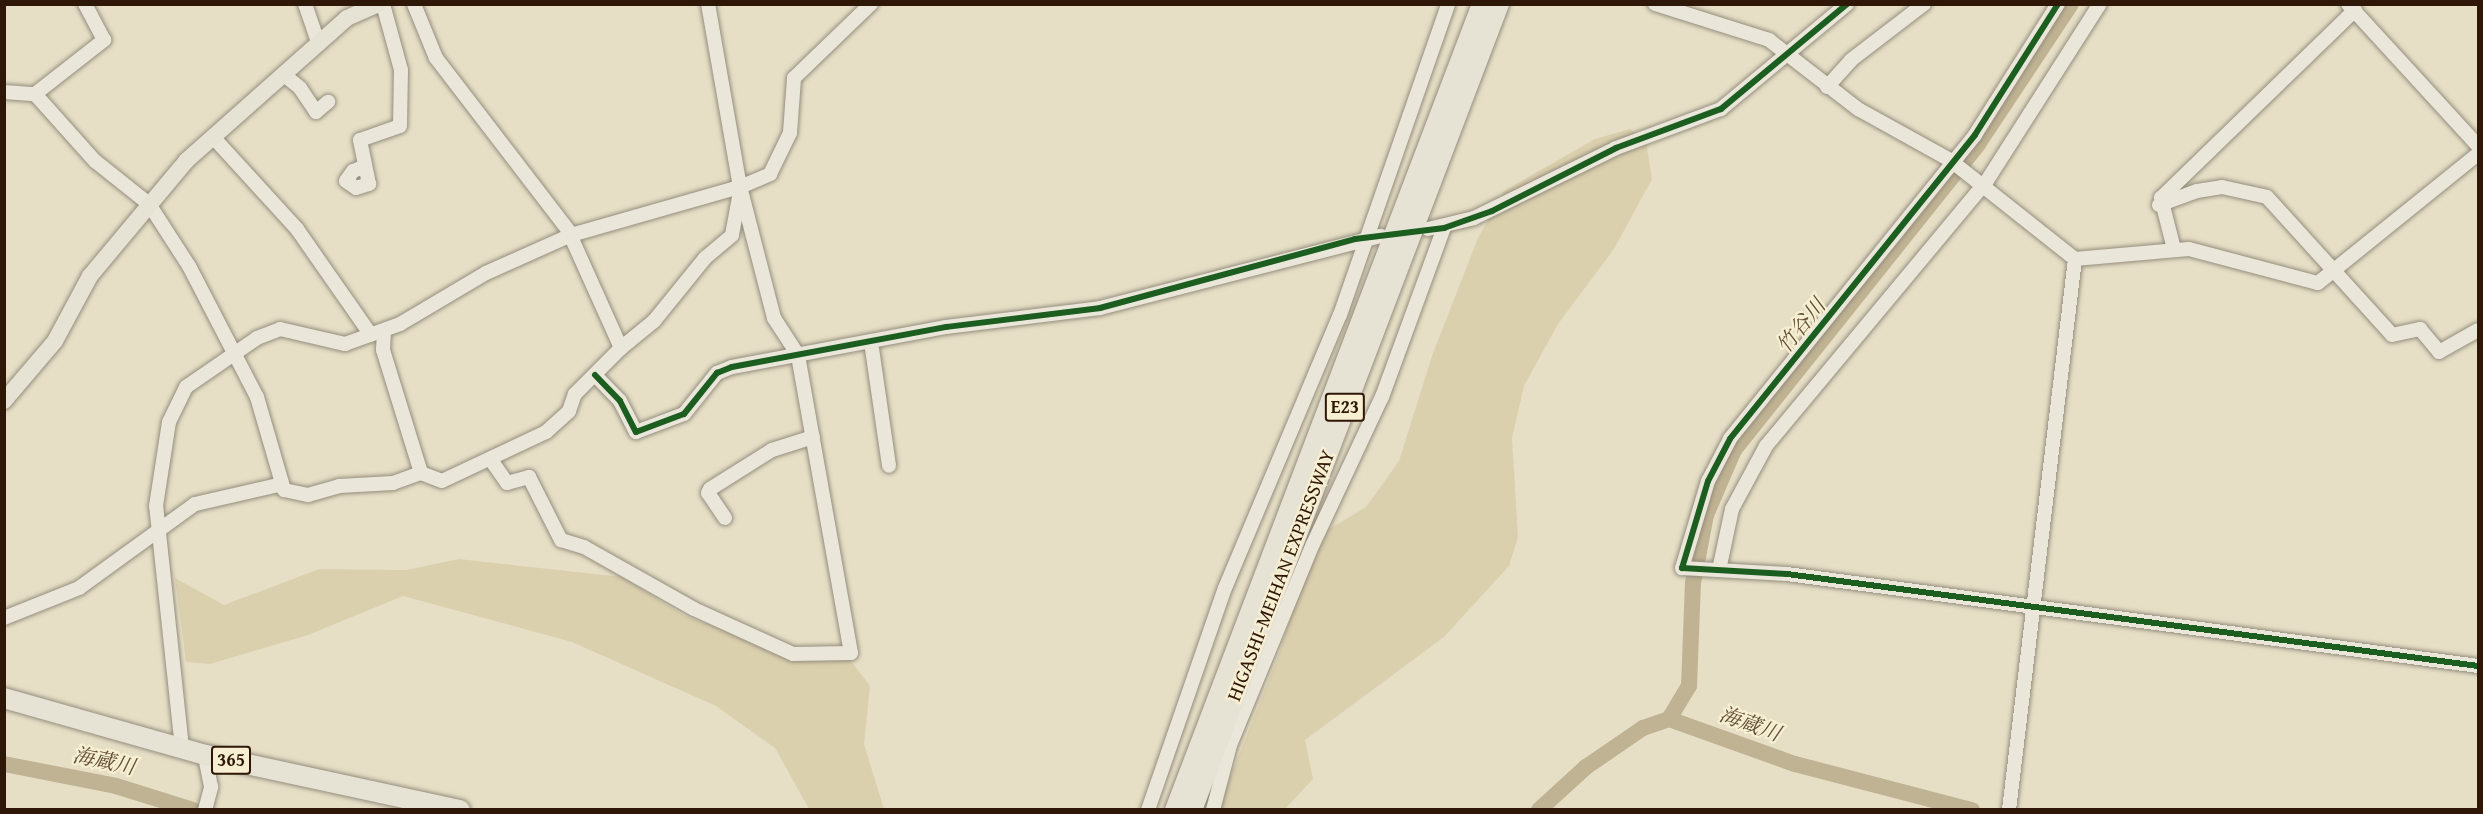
<!DOCTYPE html>
<html>
<head>
<meta charset="utf-8">
<style>
	body { margin:0 }
	#map { position:relative; width:2483px; height:814px; overflow:hidden; background:#e6dfc6; font-family:"Gentium Book Plus","Noto Serif JP",serif }
	div>[style] { position:absolute }
	[style*='--x'] { left:calc(var(--x)*1px); top:calc(var(--y)*1px); width:calc(var(--w)*1px); rotate:calc(var(--a)*1deg) }
	.green>* { inset:0; background:#dbd0ae }
	.river>* { height:16px; margin:-8px; padding:0 8px; transform-origin:8px; border-radius:8px; background:#c0b393 }
	.roads { filter:drop-shadow(0 0 2px #958d7d) drop-shadow(0 0 2px #958d7d) }
	.minor>* { height:14px; margin:-7px; padding:0 7px; transform-origin:7px; border-radius:7px; background:#eae7da }
	.major>* { height:16px; margin:-8px; padding:0 8px; transform-origin:8px; border-radius:8px; background:#e6e2d4 }
	.highway>* { height:20px; margin:-10px; padding:0 10px; transform-origin:10px; border-radius:10px; background:#e6e2d4 }
	.cycleway>* { height:6px; margin:-3px; padding:0 3px; transform-origin:3px; border-radius:3px; background:#1b5e20 }
	span { translate:-50% -50%; white-space:nowrap; text-align:center; line-height:1.15; -webkit-text-stroke:4.5px #f7efd2; paint-order:stroke }
	.shield-label span { padding:2px 4px; background:#f7efd2; border:2px solid; border-radius:4px; -webkit-text-stroke-width:0 }
	.shield-label { font-size:18px; color:#2f1708; font-weight:700 }
	.street-label { font-size:20px; color:#2f1708 }
	.water-label { font-size:21px; color:#634e37; font-style:italic }
	.frame { position:absolute; inset:0; border:6px solid #2f1708; pointer-events:none }
</style>
</head>
<body>
<div id="map">
	<div class="green">
		<div style="clip-path:polygon(1630px 129px,1646px 142px,1652px 179px,1614px 249px,1558px 324px,1524px 386px,1512px 438px,1518px 537px,1509px 566px,1444px 637px,1305px 740px,1313px 779px,1285px 809px,1217px 810px,1279px 654px,1316px 537px,1366px 507px,1399px 461px,1433px 353px,1478px 238px,1504px 191px,1595px 139px)"></div>
		<div style="clip-path:polygon(459px 559px,622px 577px,685px 616px,781px 651px,844px 652px,870px 686px,864px 744px,884px 809px,809px 809px,775px 748px,716px 706px,572px 642px,403px 596px,308px 635px,210px 664px,186px 662px,175px 578px,224px 605px,319px 569px,406px 570px)"></div>
	</div>
	<div class="river">
		<div style="--x:1669;--y:719;--w:39;--a:-59"></div>
		<div style="--x:1689;--y:686;--w:103;--a:-87.8"></div>
		<div style="--x:1693;--y:583;--w:69;--a:-79.2"></div>
		<div style="--x:1706;--y:515;--w:71;--a:-66.7"></div>
		<div style="--x:1734;--y:450;--w:391;--a:-51.4"></div>
		<div style="--x:1978;--y:144;--w:168;--a:-56.4"></div>
		<div style="--x:4;--y:764;--w:114;--a:11.1"></div>
		<div style="--x:116;--y:786;--w:81;--a:17.3"></div>
		<div style="--x:1539;--y:810;--w:64;--a:-42.5"></div>
		<div style="--x:1586;--y:767;--w:69;--a:-34.4"></div>
		<div style="--x:1643;--y:728;--w:28;--a:-19"></div>
		<div style="--x:1669;--y:719;--w:134;--a:19.7"></div>
		<div style="--x:1795;--y:764;--w:183;--a:14.6"></div>
	</div>
	<div class="roads">
		<div class="minor">
			<div style="--x:305;--y:4;--w:40;--a:71.1"></div>
			<div style="--x:1655;--y:4;--w:120;--a:17.5"></div>
			<div style="--x:1769;--y:40;--w:113;--a:37.8"></div>
			<div style="--x:1858;--y:109;--w:105;--a:29"></div>
			<div style="--x:1950;--y:160;--w:159;--a:38.4"></div>
			<div style="--x:2075;--y:259;--w:114;--a:-5"></div>
			<div style="--x:2189;--y:249;--w:133;--a:14.8"></div>
			<div style="--x:2318;--y:283;--w:206;--a:-38.9"></div>
			<div style="--x:2058;--y:4;--w:155;--a:122.4"></div>
			<div style="--x:1975;--y:135;--w:390;--a:128.9"></div>
			<div style="--x:1730;--y:439;--w:47;--a:117.6"></div>
			<div style="--x:1708;--y:481;--w:91;--a:106.6"></div>
			<div style="--x:1682;--y:568;--w:105;--a:3.3"></div>
			<div style="--x:1787;--y:574;--w:697;--a:7.58"></div>
			<div style="--x:2348;--y:4;--w:193;--a:47.5"></div>
			<div style="--x:283;--y:74;--w:22;--a:39"></div>
			<div style="--x:300;--y:88;--w:29;--a:56"></div>
			<div style="--x:316;--y:112;--w:16;--a:-40"></div>
			<div style="--x:1827;--y:87;--w:36;--a:-48"></div>
			<div style="--x:1851;--y:60;--w:92;--a:-37.5"></div>
			<div style="--x:4;--y:92;--w:31;--a:4"></div>
			<div style="--x:35;--y:94;--w:90;--a:48.2"></div>
			<div style="--x:95;--y:161;--w:69;--a:38.5"></div>
			<div style="--x:149;--y:204;--w:74;--a:57.2"></div>
			<div style="--x:189;--y:266;--w:148;--a:62.6"></div>
			<div style="--x:257;--y:397;--w:97;--a:73.8"></div>
			<div style="--x:284;--y:490;--w:25;--a:12"></div>
			<div style="--x:308;--y:495;--w:32;--a:-16"></div>
			<div style="--x:339;--y:486;--w:54;--a:-3.2"></div>
			<div style="--x:393;--y:483;--w:30;--a:-20"></div>
			<div style="--x:421;--y:473;--w:22;--a:21"></div>
			<div style="--x:442;--y:481;--w:115;--a:-25.2"></div>
			<div style="--x:546;--y:432;--w:31;--a:-42"></div>
			<div style="--x:569;--y:411;--w:18;--a:-71"></div>
			<div style="--x:575;--y:394;--w:65;--a:-45"></div>
			<div style="--x:621;--y:348;--w:129;--a:-114.2"></div>
			<div style="--x:568;--y:230;--w:217;--a:-127.5"></div>
			<div style="--x:436;--y:58;--w:58;--a:-112.2"></div>
			<div style="--x:35;--y:94;--w:88;--a:-38"></div>
			<div style="--x:104;--y:40;--w:41;--a:-117.8"></div>
			<div style="--x:213;--y:137;--w:125;--a:47.6"></div>
			<div style="--x:297;--y:229;--w:129;--a:55.1"></div>
			<div style="--x:365;--y:166;--w:13;--a:157"></div>
			<div style="--x:353;--y:171;--w:12;--a:125"></div>
			<div style="--x:346;--y:181;--w:12;--a:35"></div>
			<div style="--x:356;--y:188;--w:14;--a:-17"></div>
			<div style="--x:369;--y:184;--w:45;--a:-101.6"></div>
			<div style="--x:360;--y:140;--w:42;--a:-19.3"></div>
			<div style="--x:400;--y:126;--w:56;--a:-89"></div>
			<div style="--x:401;--y:70;--w:68;--a:-105.3"></div>
			<div style="--x:2159;--y:205;--w:40;--a:-20.2"></div>
			<div style="--x:2197;--y:191;--w:25;--a:-9"></div>
			<div style="--x:2222;--y:187;--w:46;--a:12.5"></div>
			<div style="--x:2267;--y:197;--w:186;--a:47.8"></div>
			<div style="--x:2392;--y:335;--w:29;--a:-12"></div>
			<div style="--x:2420;--y:329;--w:30;--a:50"></div>
			<div style="--x:2439;--y:352;--w:45;--a:-29.4"></div>
			<div style="--x:1428;--y:229;--w:47;--a:-13.4"></div>
			<div style="--x:1474;--y:218;--w:158;--a:-26.2"></div>
			<div style="--x:1616;--y:148;--w:112;--a:-20.4"></div>
			<div style="--x:1721;--y:109;--w:164;--a:-39.8"></div>
			<div style="--x:2174;--y:249;--w:53;--a:-104.3"></div>
			<div style="--x:2161;--y:198;--w:270;--a:-44.1"></div>
			<div style="--x:384;--y:331;--w:19;--a:93"></div>
			<div style="--x:383;--y:350;--w:129;--a:72.8"></div>
			<div style="--x:871;--y:342;--w:125;--a:81.7"></div>
			<div style="--x:621;--y:348;--w:43;--a:-39.3"></div>
			<div style="--x:654;--y:321;--w:81;--a:-51"></div>
			<div style="--x:705;--y:258;--w:35;--a:-40"></div>
			<div style="--x:732;--y:235;--w:44;--a:-79.5"></div>
			<div style="--x:595;--y:375;--w:36;--a:46"></div>
			<div style="--x:620;--y:401;--w:35;--a:63"></div>
			<div style="--x:636;--y:432;--w:51;--a:-20.6"></div>
			<div style="--x:684;--y:414;--w:53;--a:-51.2"></div>
			<div style="--x:717;--y:373;--w:16;--a:-22"></div>
			<div style="--x:732;--y:367;--w:218;--a:-10.6"></div>
			<div style="--x:946;--y:327;--w:155;--a:-7"></div>
			<div style="--x:1100;--y:308;--w:290;--a:-14.4"></div>
			<div style="--x:491;--y:460;--w:28;--a:55"></div>
			<div style="--x:507;--y:483;--w:23;--a:-15"></div>
			<div style="--x:529;--y:477;--w:71;--a:63.1"></div>
			<div style="--x:561;--y:540;--w:24;--a:17"></div>
			<div style="--x:584;--y:547;--w:126;--a:29.4"></div>
			<div style="--x:694;--y:609;--w:109;--a:24.4"></div>
			<div style="--x:793;--y:654;--w:58;--a:-1"></div>
			<div style="--x:851;--y:653;--w:303;--a:-100.1"></div>
			<div style="--x:798;--y:355;--w:44;--a:-123"></div>
			<div style="--x:774;--y:318;--w:135;--a:-104.5"></div>
			<div style="--x:740;--y:187;--w:186;--a:-99.9"></div>
			<div style="--x:725;--y:518;--w:30;--a:-124"></div>
			<div style="--x:708;--y:493;--w:4;--a:-63"></div>
			<div style="--x:710;--y:489;--w:73;--a:-32.2"></div>
			<div style="--x:772;--y:450;--w:43;--a:-17.6"></div>
			<div style="--x:1719;--y:570;--w:62;--a:-78"></div>
			<div style="--x:1732;--y:509;--w:72;--a:-61.6"></div>
			<div style="--x:1766;--y:446;--w:344;--a:-50.2"></div>
			<div style="--x:1986;--y:182;--w:211;--a:-57.4"></div>
			<div style="--x:4;--y:618;--w:81;--a:-21.8"></div>
			<div style="--x:79;--y:588;--w:143;--a:-35.9"></div>
			<div style="--x:195;--y:504;--w:89;--a:-12.9"></div>
			<div style="--x:182;--y:748;--w:243;--a:-96.1"></div>
			<div style="--x:156;--y:506;--w:85;--a:-81.2"></div>
			<div style="--x:169;--y:422;--w:39;--a:-64"></div>
			<div style="--x:186;--y:387;--w:86;--a:-34.6"></div>
			<div style="--x:257;--y:338;--w:25;--a:-21"></div>
			<div style="--x:280;--y:329;--w:67;--a:13"></div>
			<div style="--x:345;--y:344;--w:59;--a:-20"></div>
			<div style="--x:400;--y:324;--w:100;--a:-30.7"></div>
			<div style="--x:486;--y:273;--w:93;--a:-24.1"></div>
			<div style="--x:571;--y:235;--w:176;--a:-15.9"></div>
			<div style="--x:740;--y:187;--w:33;--a:-23"></div>
			<div style="--x:770;--y:174;--w:46;--a:-64"></div>
			<div style="--x:790;--y:133;--w:55;--a:-85.8"></div>
			<div style="--x:794;--y:78;--w:107;--a:-43.9"></div>
			<div style="--x:205;--y:810;--w:24;--a:-75"></div>
			<div style="--x:211;--y:787;--w:33;--a:-101"></div>
			<div style="--x:1148;--y:810;--w:235;--a:-70.9"></div>
			<div style="--x:1225;--y:588;--w:296;--a:-67.2"></div>
			<div style="--x:1340;--y:315;--w:329;--a:-70.8"></div>
			<div style="--x:1213;--y:810;--w:67;--a:-75.3"></div>
			<div style="--x:1230;--y:745;--w:217;--a:-67.6"></div>
			<div style="--x:1313;--y:544;--w:162;--a:-64.9"></div>
			<div style="--x:1382;--y:397;--w:180;--a:-69.9"></div>
			<div style="--x:2009;--y:810;--w:555;--a:-83.17"></div>
		</div>
		<div class="major">
			<div style="--x:4;--y:401;--w:79;--a:-49.6"></div>
			<div style="--x:55;--y:341;--w:74;--a:-61.7"></div>
			<div style="--x:90;--y:276;--w:150;--a:-50.1"></div>
			<div style="--x:186;--y:161;--w:215;--a:-41.6"></div>
			<div style="--x:347;--y:18;--w:34;--a:-24"></div>
		</div>
		<div class="highway">
			<div style="--x:4;--y:698;--w:209;--a:15.8"></div>
			<div style="--x:205;--y:755;--w:261;--a:12.2"></div>
			<div style="--x:1175;--y:810;--w:862;--a:-69.15"></div>
			<div style="--x:1192;--y:810;--w:862;--a:-69.15"></div>
		</div>
	</div>
	<div class="cycleway">
		<div style="--x:2058;--y:4;--w:155;--a:122.4"></div>
		<div style="--x:1975;--y:135;--w:390;--a:128.9"></div>
		<div style="--x:1730;--y:439;--w:47;--a:117.6"></div>
		<div style="--x:1708;--y:481;--w:91;--a:106.6"></div>
		<div style="--x:1682;--y:568;--w:105;--a:3.3"></div>
		<div style="--x:1787;--y:574;--w:697;--a:7.58"></div>
		<div style="--x:595;--y:375;--w:36;--a:46"></div>
		<div style="--x:620;--y:401;--w:35;--a:63"></div>
		<div style="--x:636;--y:432;--w:51;--a:-20.6"></div>
		<div style="--x:684;--y:414;--w:53;--a:-51.2"></div>
		<div style="--x:717;--y:373;--w:16;--a:-22"></div>
		<div style="--x:732;--y:367;--w:218;--a:-10.6"></div>
		<div style="--x:946;--y:327;--w:155;--a:-7"></div>
		<div style="--x:1100;--y:308;--w:264;--a:-15.1"></div>
		<div style="--x:1355;--y:239;--w:90;--a:-7"></div>
		<div style="--x:1444;--y:228;--w:51;--a:-19.5"></div>
		<div style="--x:1492;--y:211;--w:139;--a:-26.9"></div>
		<div style="--x:1616;--y:148;--w:112;--a:-20.4"></div>
		<div style="--x:1721;--y:109;--w:164;--a:-39.8"></div>
	</div>
	<div class="shield-label">
		<span style="left:1345px;top:407px">E23</span>
		<span style="left:231px;top:760px">365</span>
	</div>
	<div class="street-label">
		<span style="left:1280px;top:575px;rotate:-69deg">HIGASHI-MEIHAN EXPRESSWAY</span>
	</div>
	<div class="water-label">
		<span style="left:1801px;top:326px;rotate:-51deg">竹谷川</span>
		<span style="left:1750px;top:724px;rotate:20deg">海蔵川</span>
		<span style="left:104px;top:761px;rotate:12deg">海蔵川</span>
	</div>
	<div class="frame"></div>
</div>
</body>
</html>
